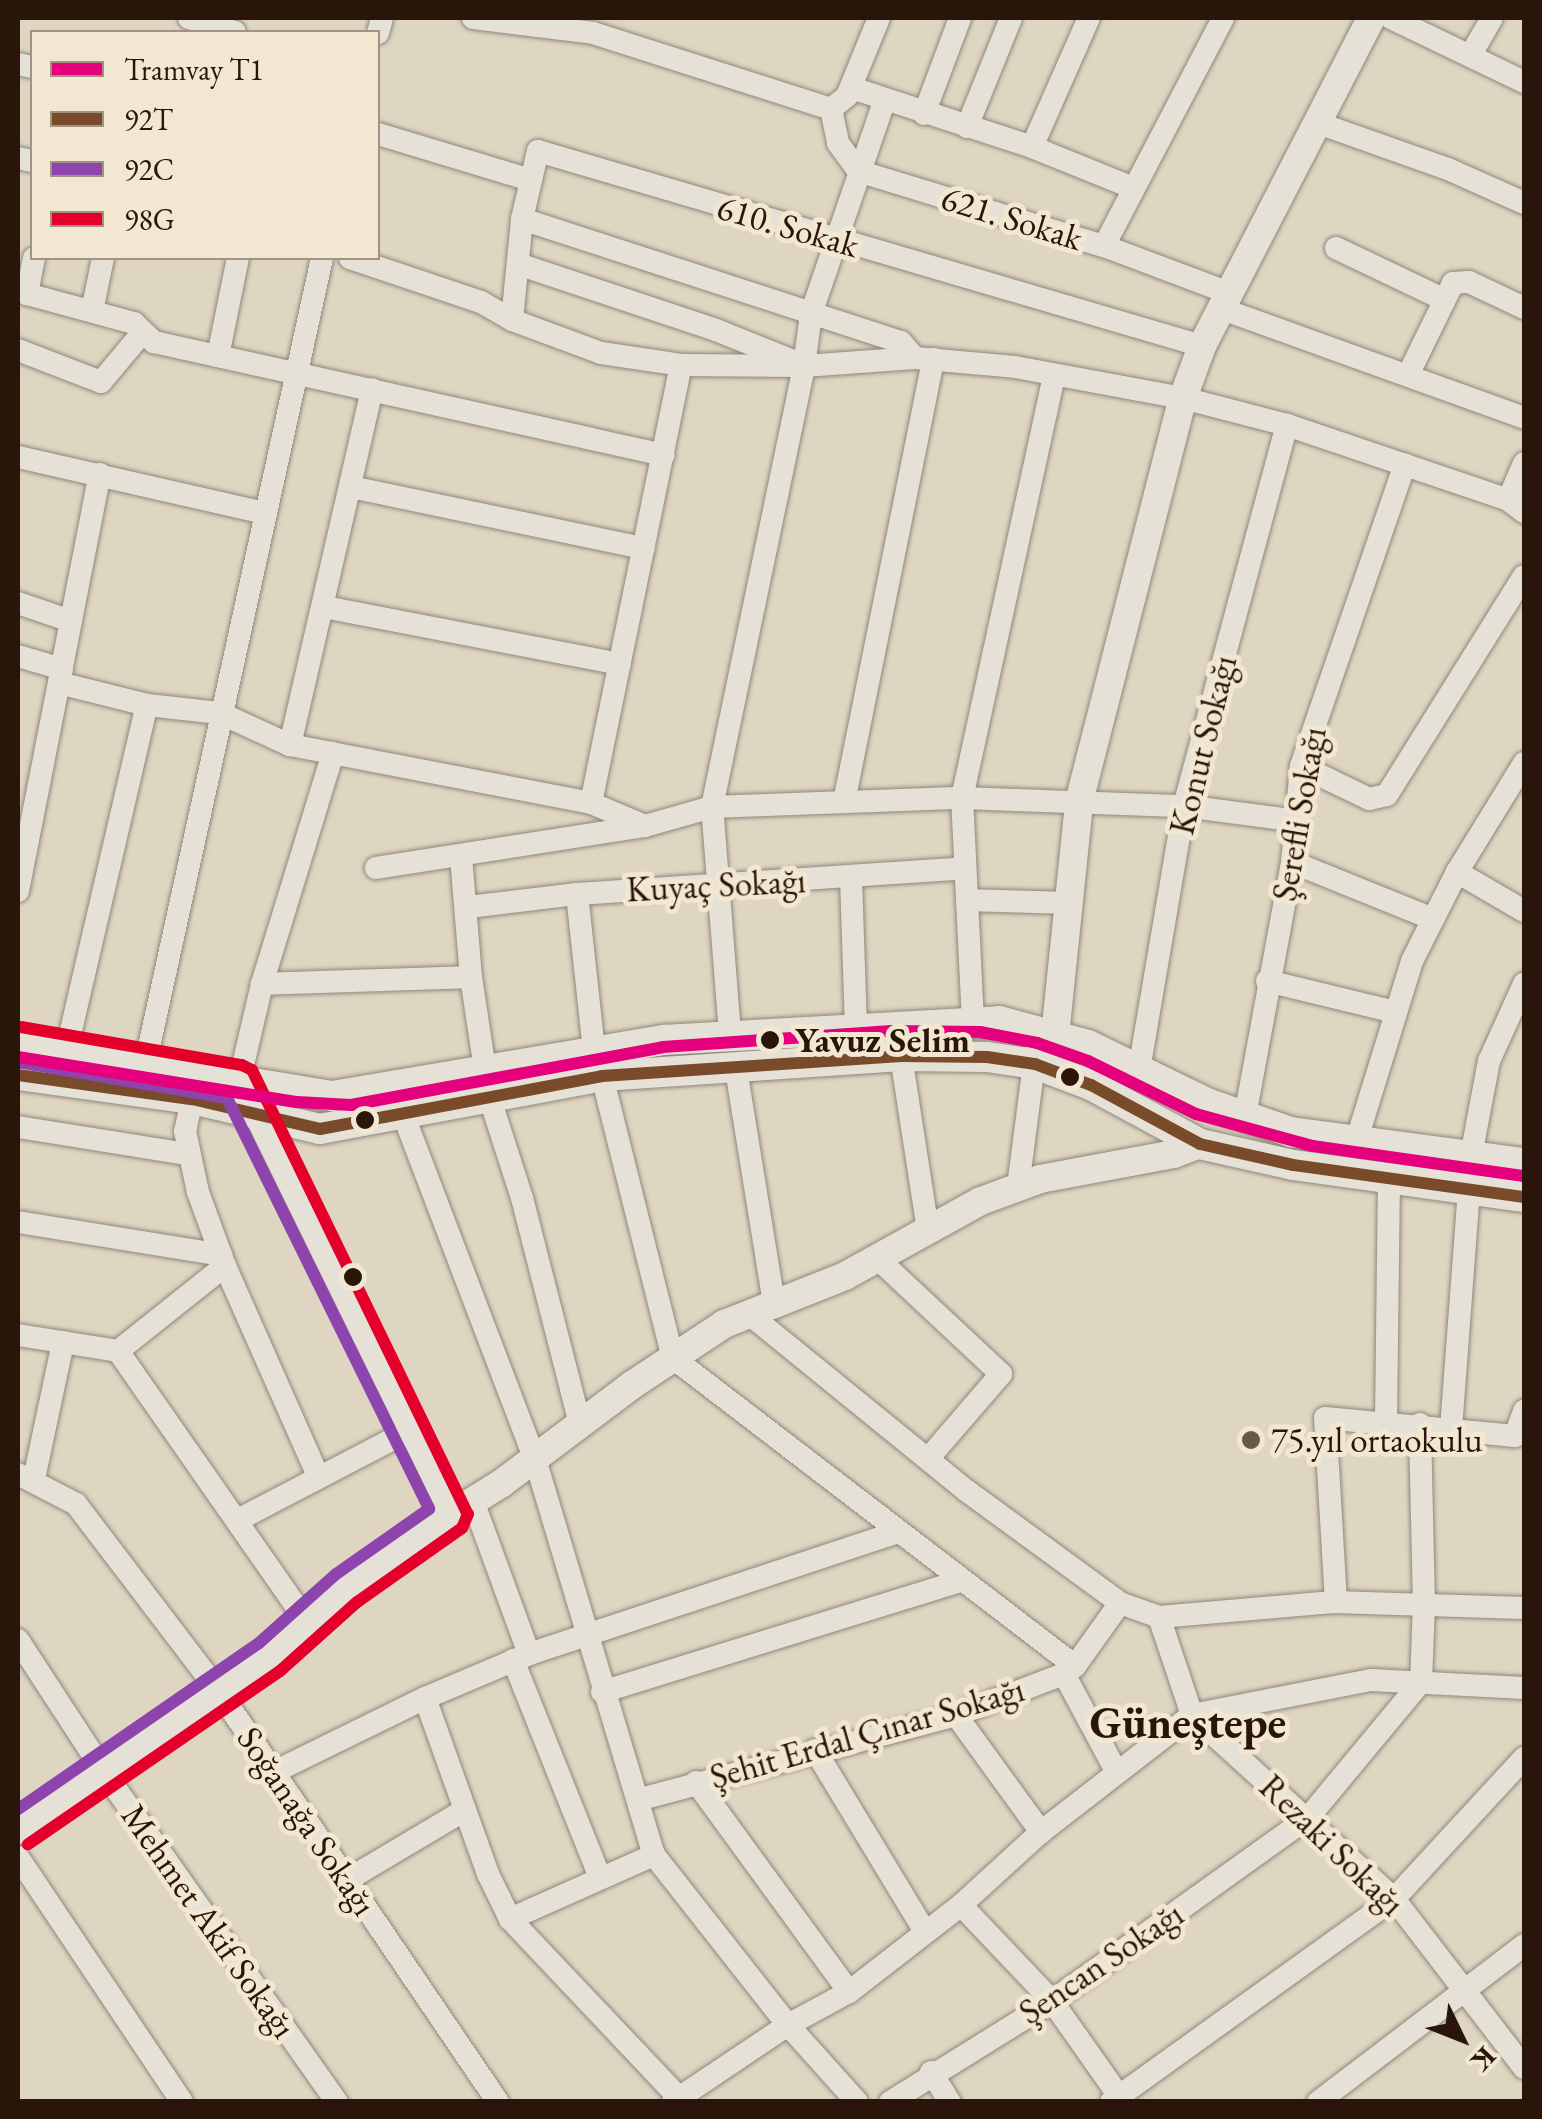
<!DOCTYPE html>
<html>
<head>
<meta charset="utf-8">
<style>
	body { margin:0 }
	#map { position:relative; width:1542px; height:2119px; overflow:hidden; background:#dfd6c2; font-family:"EB Garamond",serif }
	div>[style] { position:absolute }
	[style*='--x'] { left:calc(var(--x)*1px); top:calc(var(--y)*1px); width:calc(var(--w)*1px); rotate:calc(var(--a)*1deg) }
	.roads { filter:drop-shadow(0 0 2px #8f877b) drop-shadow(0 0 2px #8f877b) }
	.minor>* { height:22px; margin:-11px; padding:0 11px; transform-origin:11px; border-radius:11px; background:#e6e1d7 }
	.tertiary>* { height:28px; margin:-14px; padding:0 14px; transform-origin:14px; border-radius:14px; background:#e6e1d7 }
	.secondary>* { height:30px; margin:-15px; padding:0 15px; transform-origin:15px; border-radius:15px; background:#e6e1d7 }
	.bus-1>* { height:12px; margin:-6px; padding:0 6px; transform-origin:6px; border-radius:6px; background:#7a4b2a }
	.bus-2>* { height:12px; margin:-6px; padding:0 6px; transform-origin:6px; border-radius:6px; background:#8e44ad }
	.bus-3>* { height:12px; margin:-6px; padding:0 6px; transform-origin:6px; border-radius:6px; background:#e4002b }
	.tram-1>* { height:12px; margin:-6px; padding:0 6px; transform-origin:6px; border-radius:6px; background:#e5007d }
	.dots>* { width:28px; height:28px; translate:-50% -50%; box-sizing:border-box; border:5px solid #f2e7d0; border-radius:50% }
	span { translate:-50% -50%; white-space:nowrap; text-align:center; line-height:1.15; -webkit-text-stroke:10px #f2e7d0; paint-order:stroke }
	.street-label { font-size:35px; color:#29150a }
	.stop-label { font-size:35px; color:#29150a; font-weight:700 }
	.left { translate:0 -50%; text-align:left }
	.poi-label { font-size:35px; color:#29150a }
	.district-label { font-size:45px; color:#29150a; font-weight:700 }
	.frame { position:absolute; inset:0; border:20px solid #29150a; pointer-events:none }
	.legend { position:absolute; left:30px; top:30px; width:350px; height:230px; box-sizing:border-box; background:#f2e7d0; border:2px solid #a29381; margin:0; padding:12px 18px; list-style:none; font-size:30px; color:#29150a }
	.legend li { display:flex; align-items:center; gap:20px; height:50px }
	.legend b { width:50px; border:2px solid #a29381 }
	.north { position:absolute; left:1412px; top:1989px; width:100px; height:100px; -webkit-text-stroke:8px #f2e7d0; paint-order:stroke; rotate:133deg; font-size:28px; font-weight:700; line-height:40px; text-align:center; color:#29150a }
	.north::after { content:''; display:block; margin:auto; width:35px; height:45px; background:#29150a; clip-path:polygon(50% 0,100% 100%,50% 72%,0 100%) }
</style>
</head>
<body>
<div id="map">
	<div class="roads">
		<div class="minor">
			<div style="--x:189;--y:18;--w:48;--a:16.9"></div>
			<div style="--x:473;--y:18;--w:121;--a:7.1"></div>
			<div style="--x:593;--y:33;--w:250;--a:17.7"></div>
			<div style="--x:831;--y:109;--w:21;--a:-39"></div>
			<div style="--x:847;--y:96;--w:84;--a:-67.7"></div>
			<div style="--x:1391;--y:18;--w:148;--a:25.7"></div>
			<div style="--x:378;--y:33;--w:16;--a:-75"></div>
			<div style="--x:1470;--y:56;--w:44;--a:-59.9"></div>
			<div style="--x:18;--y:64;--w:14;--a:12"></div>
			<div style="--x:852;--y:88;--w:189;--a:18.1"></div>
			<div style="--x:1032;--y:147;--w:107;--a:22"></div>
			<div style="--x:831;--y:109;--w:35;--a:78"></div>
			<div style="--x:838;--y:143;--w:34;--a:54"></div>
			<div style="--x:858;--y:171;--w:257;--a:17"></div>
			<div style="--x:1104;--y:246;--w:134;--a:20.6"></div>
			<div style="--x:924;--y:114;--w:103;--a:-69.4"></div>
			<div style="--x:1318;--y:123;--w:138;--a:19.5"></div>
			<div style="--x:1448;--y:169;--w:83;--a:24.1"></div>
			<div style="--x:967;--y:127;--w:118;--a:-68"></div>
			<div style="--x:378;--y:134;--w:159;--a:16.8"></div>
			<div style="--x:1032;--y:147;--w:141;--a:-66.2"></div>
			<div style="--x:18;--y:158;--w:14;--a:12"></div>
			<div style="--x:522;--y:219;--w:398;--a:18"></div>
			<div style="--x:901;--y:342;--w:21;--a:49"></div>
			<div style="--x:1104;--y:246;--w:257;--a:-62.4"></div>
			<div style="--x:1336;--y:248;--w:119;--a:25.5"></div>
			<div style="--x:34;--y:258;--w:37;--a:101"></div>
			<div style="--x:27;--y:294;--w:111;--a:15.2"></div>
			<div style="--x:134;--y:323;--w:28;--a:44"></div>
			<div style="--x:154;--y:342;--w:522;--a:12.49"></div>
			<div style="--x:350;--y:258;--w:138;--a:18.6"></div>
			<div style="--x:481;--y:302;--w:36;--a:30"></div>
			<div style="--x:512;--y:320;--w:95;--a:20.3"></div>
			<div style="--x:601;--y:353;--w:81;--a:8.5"></div>
			<div style="--x:681;--y:365;--w:123;--a:0.5"></div>
			<div style="--x:804;--y:366;--w:111;--a:-4.1"></div>
			<div style="--x:915;--y:358;--w:100;--a:5.1"></div>
			<div style="--x:1015;--y:367;--w:171;--a:10.5"></div>
			<div style="--x:1183;--y:398;--w:107;--a:14.6"></div>
			<div style="--x:1287;--y:425;--w:233;--a:18.7"></div>
			<div style="--x:1508;--y:500;--w:20;--a:37"></div>
			<div style="--x:518;--y:264;--w:209;--a:18.4"></div>
			<div style="--x:716;--y:330;--w:83;--a:21.9"></div>
			<div style="--x:1222;--y:309;--w:321;--a:19.8"></div>
			<div style="--x:92;--y:311;--w:54;--a:-78.3"></div>
			<div style="--x:512;--y:320;--w:101;--a:-84.3"></div>
			<div style="--x:522;--y:219;--w:70;--a:-76.8"></div>
			<div style="--x:538;--y:151;--w:692;--a:16.37"></div>
			<div style="--x:18;--y:350;--w:89;--a:21.1"></div>
			<div style="--x:101;--y:382;--w:65;--a:-50"></div>
			<div style="--x:218;--y:356;--w:100;--a:-78.5"></div>
			<div style="--x:1409;--y:373;--w:100;--a:-63.9"></div>
			<div style="--x:1453;--y:283;--w:16;--a:-4"></div>
			<div style="--x:1469;--y:282;--w:61;--a:25.3"></div>
			<div style="--x:18;--y:457;--w:252;--a:12.8"></div>
			<div style="--x:351;--y:487;--w:299;--a:11.8"></div>
			<div style="--x:1508;--y:500;--w:40;--a:-66.6"></div>
			<div style="--x:18;--y:603;--w:56;--a:18.8"></div>
			<div style="--x:324;--y:607;--w:301;--a:10.9"></div>
			<div style="--x:18;--y:656;--w:46;--a:16.5"></div>
			<div style="--x:59;--y:683;--w:91;--a:14"></div>
			<div style="--x:147;--y:705;--w:73;--a:6.3"></div>
			<div style="--x:220;--y:713;--w:77;--a:24.6"></div>
			<div style="--x:290;--y:745;--w:307;--a:10.9"></div>
			<div style="--x:591;--y:803;--w:59;--a:23.1"></div>
			<div style="--x:645;--y:826;--w:70;--a:-15.8"></div>
			<div style="--x:712;--y:807;--w:250;--a:-2.1"></div>
			<div style="--x:962;--y:798;--w:222;--a:2.1"></div>
			<div style="--x:1184;--y:806;--w:115;--a:7.5"></div>
			<div style="--x:290;--y:745;--w:365;--a:-77"></div>
			<div style="--x:333;--y:753;--w:242;--a:107.1"></div>
			<div style="--x:262;--y:984;--w:101;--a:103.2"></div>
			<div style="--x:239;--y:1082;--w:482;--a:63.9"></div>
			<div style="--x:1301;--y:766;--w:76;--a:25.9"></div>
			<div style="--x:1369;--y:799;--w:18;--a:-13"></div>
			<div style="--x:1387;--y:795;--w:258;--a:-58"></div>
			<div style="--x:844;--y:802;--w:452;--a:-78.6"></div>
			<div style="--x:591;--y:803;--w:447;--a:-78.4"></div>
			<div style="--x:461;--y:856;--w:121;--a:85.3"></div>
			<div style="--x:471;--y:977;--w:94;--a:81.4"></div>
			<div style="--x:1292;--y:862;--w:152;--a:22"></div>
			<div style="--x:376;--y:868;--w:271;--a:-8.9"></div>
			<div style="--x:1457;--y:872;--w:78;--a:30.2"></div>
			<div style="--x:851;--y:878;--w:149;--a:88.1"></div>
			<div style="--x:18;--y:891;--w:425;--a:-78.9"></div>
			<div style="--x:577;--y:894;--w:157;--a:83.8"></div>
			<div style="--x:967;--y:900;--w:102;--a:1.7"></div>
			<div style="--x:469;--y:907;--w:109;--a:-6.9"></div>
			<div style="--x:577;--y:894;--w:389;--a:-3.8"></div>
			<div style="--x:1267;--y:981;--w:132;--a:13.6"></div>
			<div style="--x:262;--y:984;--w:209;--a:-1.9"></div>
			<div style="--x:973;--y:1022;--w:224;--a:-92.8"></div>
			<div style="--x:962;--y:798;--w:433;--a:-77.7"></div>
			<div style="--x:730;--y:1034;--w:228;--a:-94.5"></div>
			<div style="--x:712;--y:807;--w:450;--a:-78.2"></div>
			<div style="--x:804;--y:366;--w:52;--a:-82.3"></div>
			<div style="--x:811;--y:314;--w:224;--a:-71"></div>
			<div style="--x:66;--y:1052;--w:356;--a:-76.9"></div>
			<div style="--x:901;--y:1056;--w:176;--a:81.2"></div>
			<div style="--x:145;--y:1065;--w:826;--a:-77.63"></div>
			<div style="--x:736;--y:1069;--w:238;--a:80.8"></div>
			<div style="--x:1139;--y:1070;--w:268;--a:-80.3"></div>
			<div style="--x:1184;--y:806;--w:395;--a:-74.9"></div>
			<div style="--x:602;--y:1076;--w:291;--a:75.9"></div>
			<div style="--x:673;--y:1358;--w:506;--a:37.46"></div>
			<div style="--x:192;--y:1099;--w:33;--a:102"></div>
			<div style="--x:185;--y:1131;--w:62;--a:78"></div>
			<div style="--x:198;--y:1192;--w:79;--a:70"></div>
			<div style="--x:225;--y:1266;--w:230;--a:66.1"></div>
			<div style="--x:490;--y:1099;--w:104;--a:72.1"></div>
			<div style="--x:522;--y:1198;--w:233;--a:75.6"></div>
			<div style="--x:403;--y:1114;--w:369;--a:69.1"></div>
			<div style="--x:535;--y:1459;--w:413;--a:73.3"></div>
			<div style="--x:654;--y:1855;--w:216;--a:51.8"></div>
			<div style="--x:788;--y:2025;--w:103;--a:48.1"></div>
			<div style="--x:1245;--y:1116;--w:258;--a:-79.5"></div>
			<div style="--x:1292;--y:862;--w:96;--a:-84.6"></div>
			<div style="--x:1301;--y:766;--w:319;--a:-71"></div>
			<div style="--x:18;--y:1127;--w:170;--a:9.1"></div>
			<div style="--x:1357;--y:1139;--w:186;--a:-72.8"></div>
			<div style="--x:1412;--y:961;--w:100;--a:-63.2"></div>
			<div style="--x:1457;--y:872;--w:128;--a:-58.4"></div>
			<div style="--x:1471;--y:1156;--w:97;--a:-79.3"></div>
			<div style="--x:1489;--y:1061;--w:85;--a:-65.6"></div>
			<div style="--x:1018;--y:1187;--w:156;--a:-82.6"></div>
			<div style="--x:18;--y:1222;--w:206;--a:9.2"></div>
			<div style="--x:877;--y:1258;--w:170;--a:43.1"></div>
			<div style="--x:1001;--y:1374;--w:112;--a:130.7"></div>
			<div style="--x:749;--y:1314;--w:281;--a:39.1"></div>
			<div style="--x:967;--y:1491;--w:190;--a:36.2"></div>
			<div style="--x:1120;--y:1603;--w:41;--a:19.7"></div>
			<div style="--x:1159;--y:1617;--w:175;--a:-4.9"></div>
			<div style="--x:1333;--y:1602;--w:191;--a:1.8"></div>
			<div style="--x:18;--y:1335;--w:101;--a:9.1"></div>
			<div style="--x:118;--y:1351;--w:332;--a:55.1"></div>
			<div style="--x:118;--y:1351;--w:137;--a:-38.5"></div>
			<div style="--x:1386;--y:1422;--w:243;--a:-89.3"></div>
			<div style="--x:1451;--y:1429;--w:240;--a:-85.7"></div>
			<div style="--x:18;--y:1474;--w:65;--a:27.3"></div>
			<div style="--x:76;--y:1504;--w:238;--a:52.7"></div>
			<div style="--x:220;--y:1693;--w:495;--a:55.8"></div>
			<div style="--x:34;--y:1479;--w:140;--a:-78"></div>
			<div style="--x:473;--y:1501;--w:163;--a:69.9"></div>
			<div style="--x:238;--y:1520;--w:192;--a:-27.6"></div>
			<div style="--x:1336;--y:1602;--w:184;--a:-93.4"></div>
			<div style="--x:1325;--y:1418;--w:191;--a:5.4"></div>
			<div style="--x:1515;--y:1436;--w:27;--a:-70"></div>
			<div style="--x:1159;--y:1617;--w:103;--a:71.4"></div>
			<div style="--x:1192;--y:1715;--w:273;--a:42.3"></div>
			<div style="--x:1394;--y:1899;--w:213;--a:52.4"></div>
			<div style="--x:18;--y:1640;--w:158;--a:56.9"></div>
			<div style="--x:104;--y:1772;--w:404;--a:54.8"></div>
			<div style="--x:513;--y:1660;--w:235;--a:68.2"></div>
			<div style="--x:1064;--y:1674;--w:112;--a:61.8"></div>
			<div style="--x:602;--y:1692;--w:376;--a:-17.2"></div>
			<div style="--x:425;--y:1698;--w:187;--a:70.3"></div>
			<div style="--x:488;--y:1874;--w:50;--a:63.9"></div>
			<div style="--x:510;--y:1919;--w:252;--a:46.6"></div>
			<div style="--x:956;--y:1715;--w:145;--a:54"></div>
			<div style="--x:815;--y:1750;--w:210;--a:58.8"></div>
			<div style="--x:274;--y:1772;--w:168;--a:-26.1"></div>
			<div style="--x:425;--y:1698;--w:113;--a:-22.9"></div>
			<div style="--x:529;--y:1654;--w:388;--a:-18.3"></div>
			<div style="--x:696;--y:1782;--w:260;--a:53.9"></div>
			<div style="--x:641;--y:1799;--w:326;--a:-14.9"></div>
			<div style="--x:956;--y:1715;--w:116;--a:-20.8"></div>
			<div style="--x:1064;--y:1674;--w:14;--a:-36"></div>
			<div style="--x:1075;--y:1666;--w:77;--a:-54.5"></div>
			<div style="--x:18;--y:1857;--w:295;--a:56.2"></div>
			<div style="--x:347;--y:1880;--w:137;--a:-30.7"></div>
			<div style="--x:961;--y:1905;--w:132;--a:46.5"></div>
			<div style="--x:1052;--y:2001;--w:116;--a:54.8"></div>
			<div style="--x:510;--y:1919;--w:158;--a:-24"></div>
			<div style="--x:931;--y:2072;--w:36;--a:58"></div>
			<div style="--x:673;--y:2102;--w:138;--a:-33.8"></div>
			<div style="--x:788;--y:2025;--w:69;--a:-28.4"></div>
			<div style="--x:849;--y:1992;--w:142;--a:-37.8"></div>
			<div style="--x:961;--y:1905;--w:108;--a:-42.4"></div>
			<div style="--x:1041;--y:1832;--w:191;--a:-37.8"></div>
			<div style="--x:1192;--y:1715;--w:182;--a:-11.1"></div>
			<div style="--x:1371;--y:1680;--w:153;--a:3"></div>
			<div style="--x:890;--y:2102;--w:191;--a:-31.9"></div>
			<div style="--x:1052;--y:2001;--w:315;--a:-35.6"></div>
			<div style="--x:1308;--y:1818;--w:177;--a:-50.3"></div>
			<div style="--x:1421;--y:1682;--w:77;--a:-87.8"></div>
			<div style="--x:1424;--y:1605;--w:181;--a:-91.3"></div>
			<div style="--x:1111;--y:2102;--w:348;--a:-35.7"></div>
			<div style="--x:1394;--y:1899;--w:192;--a:-47.3"></div>
			<div style="--x:1318;--y:2102;--w:259;--a:-37.3"></div>
		</div>
		<div class="tertiary">
			<div style="--x:1055;--y:1036;--w:235;--a:-84.1"></div>
			<div style="--x:1079;--y:802;--w:417;--a:-75.6"></div>
			<div style="--x:1183;--y:398;--w:55;--a:-69.9"></div>
			<div style="--x:1202;--y:346;--w:369;--a:-62.7"></div>
			<div style="--x:18;--y:1830;--w:306;--a:-34.5"></div>
			<div style="--x:270;--y:1657;--w:103;--a:-42.2"></div>
			<div style="--x:346;--y:1588;--w:82;--a:-36.6"></div>
			<div style="--x:412;--y:1539;--w:106;--a:-31.9"></div>
			<div style="--x:502;--y:1483;--w:163;--a:-37"></div>
			<div style="--x:632;--y:1385;--w:110;--a:-33.5"></div>
			<div style="--x:724;--y:1324;--w:130;--a:-21.6"></div>
			<div style="--x:845;--y:1276;--w:155;--a:-28.9"></div>
			<div style="--x:981;--y:1201;--w:63;--a:-20.4"></div>
			<div style="--x:1040;--y:1179;--w:136;--a:-10.6"></div>
			<div style="--x:1174;--y:1154;--w:28;--a:-21"></div>
		</div>
		<div class="secondary">
			<div style="--x:18;--y:1044;--w:318;--a:9.4"></div>
			<div style="--x:332;--y:1096;--w:336;--a:-9.6"></div>
			<div style="--x:663;--y:1040;--w:337;--a:-3.2"></div>
			<div style="--x:999;--y:1021;--w:92;--a:15.1"></div>
			<div style="--x:1088;--y:1045;--w:135;--a:26"></div>
			<div style="--x:1209;--y:1104;--w:87;--a:18.9"></div>
			<div style="--x:1291;--y:1132;--w:235;--a:7.6"></div>
			<div style="--x:18;--y:1075;--w:176;--a:7.9"></div>
			<div style="--x:192;--y:1099;--w:131;--a:13.2"></div>
			<div style="--x:320;--y:1129;--w:287;--a:-10.6"></div>
			<div style="--x:602;--y:1076;--w:300;--a:-3.8"></div>
			<div style="--x:901;--y:1056;--w:86;--a:0.7"></div>
			<div style="--x:987;--y:1057;--w:49;--a:8.3"></div>
			<div style="--x:1035;--y:1064;--w:60;--a:20.6"></div>
			<div style="--x:1091;--y:1085;--w:124;--a:28.4"></div>
			<div style="--x:1200;--y:1144;--w:95;--a:12.7"></div>
			<div style="--x:1293;--y:1165;--w:233;--a:7.9"></div>
		</div>
	</div>
	<div class="bus-1">
		<div style="--x:18;--y:1075;--w:176;--a:7.9"></div>
		<div style="--x:192;--y:1099;--w:131;--a:13.2"></div>
		<div style="--x:320;--y:1129;--w:287;--a:-10.6"></div>
		<div style="--x:602;--y:1076;--w:300;--a:-3.8"></div>
		<div style="--x:901;--y:1056;--w:86;--a:0.7"></div>
		<div style="--x:987;--y:1057;--w:49;--a:8.3"></div>
		<div style="--x:1035;--y:1064;--w:60;--a:20.6"></div>
		<div style="--x:1091;--y:1085;--w:124;--a:28.4"></div>
		<div style="--x:1200;--y:1144;--w:95;--a:12.7"></div>
		<div style="--x:1293;--y:1165;--w:233;--a:7.9"></div>
	</div>
	<div class="bus-2">
		<div style="--x:18;--y:1062;--w:212;--a:9.8"></div>
		<div style="--x:227;--y:1098;--w:458;--a:63.8"></div>
		<div style="--x:429;--y:1509;--w:113;--a:145"></div>
		<div style="--x:336;--y:1574;--w:103;--a:138.1"></div>
		<div style="--x:259;--y:1643;--w:293;--a:145.4"></div>
	</div>
	<div class="bus-3">
		<div style="--x:21;--y:1027;--w:224;--a:9.8"></div>
		<div style="--x:242;--y:1065;--w:11;--a:27"></div>
		<div style="--x:252;--y:1070;--w:494;--a:64.1"></div>
		<div style="--x:468;--y:1514;--w:15;--a:113"></div>
		<div style="--x:462;--y:1528;--w:128;--a:144.8"></div>
		<div style="--x:357;--y:1602;--w:103;--a:138.1"></div>
		<div style="--x:280;--y:1671;--w:306;--a:145.5"></div>
	</div>
	<div class="tram-1">
		<div style="--x:18;--y:1057;--w:283;--a:9.2"></div>
		<div style="--x:297;--y:1102;--w:54;--a:3.2"></div>
		<div style="--x:351;--y:1105;--w:317;--a:-10.5"></div>
		<div style="--x:663;--y:1047;--w:229;--a:-4"></div>
		<div style="--x:891;--y:1031;--w:89;--a:0.6"></div>
		<div style="--x:980;--y:1032;--w:58;--a:10.9"></div>
		<div style="--x:1037;--y:1043;--w:54;--a:19.4"></div>
		<div style="--x:1088;--y:1061;--w:120;--a:26.1"></div>
		<div style="--x:1196;--y:1114;--w:121;--a:15.3"></div>
		<div style="--x:1313;--y:1146;--w:213;--a:8.1"></div>
	</div>
	<div class="dots">
		<div style="left:770px;top:1040px;background:#29150a"></div>
		<div style="left:1070px;top:1077px;background:#29150a"></div>
		<div style="left:365px;top:1120px;background:#29150a"></div>
		<div style="left:353px;top:1277px;background:#29150a"></div>
		<div style="left:1251px;top:1440px;background:#69594a"></div>
	</div>
	<div class="street-label">
		<span style="left:1012px;top:218px;rotate:17deg">621. Sokak</span>
		<span style="left:788px;top:226px;rotate:16deg">610. Sokak</span>
		<span style="left:1203px;top:745px;rotate:-76deg">Konut Sokağı</span>
		<span style="left:1299px;top:814px;rotate:-80deg">Şerefli Sokağı</span>
		<span style="left:716px;top:885px;rotate:-3deg">Kuyaç Sokağı</span>
		<span style="left:867px;top:1733px;rotate:-16deg">Şehit Erdal Çınar Sokağı</span>
		<span style="left:307px;top:1821px;rotate:56deg">Soğanağa Sokağı</span>
		<span style="left:1332px;top:1845px;rotate:44deg">Rezaki Sokağı</span>
		<span style="left:209px;top:1921px;rotate:55deg">Mehmet Akif Sokağı</span>
		<span style="left:1101px;top:1963px;rotate:-34deg">Şencan Sokağı</span>
	</div>
	<div class="stop-label">
		<span class="left" style="left:795px;top:1040px">Yavuz Selim</span>
	</div>
	<div class="poi-label">
		<span class="left" style="left:1271px;top:1440px">75.yıl ortaokulu</span>
	</div>
	<div class="district-label">
		<span style="left:1188px;top:1723px">Güneştepe</span>
	</div>
	<div class="frame"></div>
	<ul class="legend">
	<li><b style="height:12px;background:#e5007d"></b>Tramvay T1</li>
	<li><b style="height:12px;background:#7a4b2a"></b>92T</li>
	<li><b style="height:12px;background:#8e44ad"></b>92C</li>
	<li><b style="height:12px;background:#e4002b"></b>98G</li>
	</ul>
	<div class="north">K</div>
</div>
</body>
</html>
